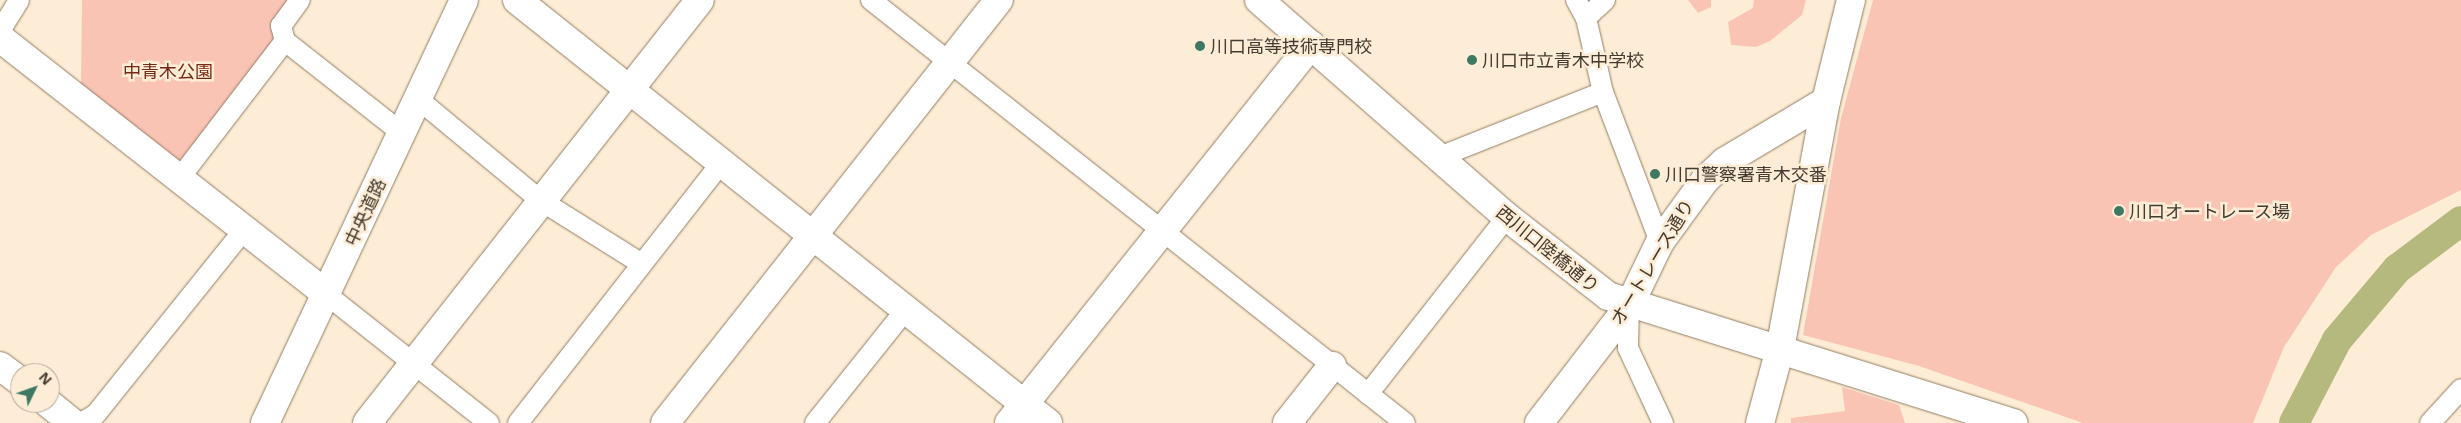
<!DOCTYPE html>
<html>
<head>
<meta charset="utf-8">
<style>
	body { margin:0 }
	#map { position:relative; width:2461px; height:423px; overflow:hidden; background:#feedd6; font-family:"Open Sans","Noto Sans JP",sans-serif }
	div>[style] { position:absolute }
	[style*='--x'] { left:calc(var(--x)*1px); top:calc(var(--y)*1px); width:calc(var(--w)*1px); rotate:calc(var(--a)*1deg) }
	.green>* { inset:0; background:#fac4b5 }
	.river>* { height:30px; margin:-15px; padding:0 15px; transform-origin:15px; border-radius:15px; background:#b5b97d }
	.roads { filter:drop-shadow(0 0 1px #917d63) drop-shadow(0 0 1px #917d63) }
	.street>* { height:20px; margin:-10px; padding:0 10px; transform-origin:10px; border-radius:10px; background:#fff }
	.secondary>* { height:28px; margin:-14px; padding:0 14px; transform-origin:14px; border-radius:14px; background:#fff }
	.dots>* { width:14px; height:14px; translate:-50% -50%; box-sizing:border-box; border:2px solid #feedd6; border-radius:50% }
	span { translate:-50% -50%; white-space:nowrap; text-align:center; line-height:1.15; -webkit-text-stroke:5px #feedd6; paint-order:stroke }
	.poi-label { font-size:18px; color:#443b30 }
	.left { translate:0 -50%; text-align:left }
	.park-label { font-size:18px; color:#752a16 }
	.street-label { font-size:18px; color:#443b30 }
	.north { position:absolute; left:10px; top:363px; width:50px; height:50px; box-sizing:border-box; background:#feedd6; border:1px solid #b4a694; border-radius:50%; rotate:48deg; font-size:14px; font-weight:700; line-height:20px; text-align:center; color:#443b30 }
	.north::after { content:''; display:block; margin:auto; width:18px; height:22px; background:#3c7862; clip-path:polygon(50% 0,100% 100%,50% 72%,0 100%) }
</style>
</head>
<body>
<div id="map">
	<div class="green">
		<div style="clip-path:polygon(82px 0,291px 0,275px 43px,184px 162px,175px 166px,81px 88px)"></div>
		<div style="clip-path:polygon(1688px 0,1711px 0,1711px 7px,1698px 13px)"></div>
		<div style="clip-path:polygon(1754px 0,1806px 0,1802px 15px,1770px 41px,1756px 47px,1731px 45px,1728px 22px,1753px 8px)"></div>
		<div style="clip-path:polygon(1873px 0,2461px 0,2461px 190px,2371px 235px,2336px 267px,2284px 347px,2253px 423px,2083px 423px,1919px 366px,1803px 335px,1841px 118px)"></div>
		<div style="clip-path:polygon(1842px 387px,1899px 405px,1905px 423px,1791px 423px,1791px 418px,1845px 411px)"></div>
	</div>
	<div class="river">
		<div style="--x:2294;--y:423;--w:93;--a:-62.6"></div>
		<div style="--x:2337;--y:340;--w:93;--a:-49.8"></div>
		<div style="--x:2397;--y:269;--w:80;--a:-36.9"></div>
	</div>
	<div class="roads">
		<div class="street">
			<div style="--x:871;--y:0;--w:681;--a:38.38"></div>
			<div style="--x:1576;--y:0;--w:21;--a:61"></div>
			<div style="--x:1586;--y:18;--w:76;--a:77.1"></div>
			<div style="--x:1603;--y:92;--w:160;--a:69.2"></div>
			<div style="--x:1586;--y:18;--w:26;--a:-43"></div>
			<div style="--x:0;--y:31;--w:36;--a:-58"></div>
			<div style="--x:285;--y:41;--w:149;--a:38.2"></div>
			<div style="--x:418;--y:99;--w:158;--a:39.6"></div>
			<div style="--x:540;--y:200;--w:120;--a:32.1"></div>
			<div style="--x:1439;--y:157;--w:176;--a:-21.6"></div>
			<div style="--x:179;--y:179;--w:174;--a:-52.5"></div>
			<div style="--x:285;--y:41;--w:16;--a:-105"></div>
			<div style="--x:281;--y:26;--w:32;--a:-54"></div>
			<div style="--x:326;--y:294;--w:208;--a:38.4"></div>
			<div style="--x:1629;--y:306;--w:42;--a:91.4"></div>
			<div style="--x:1628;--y:348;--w:83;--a:65"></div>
			<div style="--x:1368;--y:394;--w:225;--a:-51.9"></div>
			<div style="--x:81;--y:423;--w:17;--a:-31"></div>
			<div style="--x:96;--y:414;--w:236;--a:-51.2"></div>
			<div style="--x:518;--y:423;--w:331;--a:-52"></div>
			<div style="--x:815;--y:423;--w:147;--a:-51.3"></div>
			<div style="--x:2430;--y:423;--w:46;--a:-47.6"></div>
		</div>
		<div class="secondary">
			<div style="--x:517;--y:0;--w:679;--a:38.54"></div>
			<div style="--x:1259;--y:0;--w:330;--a:41.2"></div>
			<div style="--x:1507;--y:217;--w:128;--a:38"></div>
			<div style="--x:1608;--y:296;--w:425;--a:17.4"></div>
			<div style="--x:0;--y:38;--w:415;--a:38.1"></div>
			<div style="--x:0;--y:366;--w:25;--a:37"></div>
			<div style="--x:48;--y:403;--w:32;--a:39"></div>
			<div style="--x:265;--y:423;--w:467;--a:-64.8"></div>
			<div style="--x:367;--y:423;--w:538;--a:-51.79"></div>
			<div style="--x:665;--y:423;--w:539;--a:-51.71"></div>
			<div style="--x:1009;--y:423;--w:484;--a:-51.4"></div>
			<div style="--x:1287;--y:423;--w:73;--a:-51.7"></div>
			<div style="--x:1539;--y:423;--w:148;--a:-52.4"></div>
			<div style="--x:1629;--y:306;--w:71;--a:-64.2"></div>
			<div style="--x:1660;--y:242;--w:77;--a:-54"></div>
			<div style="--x:1705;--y:180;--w:26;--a:-43"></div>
			<div style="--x:1724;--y:162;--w:119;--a:-30.9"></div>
			<div style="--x:1760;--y:423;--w:77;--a:-74.9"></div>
			<div style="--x:1780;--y:349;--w:252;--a:-79.5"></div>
			<div style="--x:1826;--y:101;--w:104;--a:-76.1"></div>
		</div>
	</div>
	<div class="dots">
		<div style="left:1200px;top:46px;background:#3c7862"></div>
		<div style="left:1472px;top:60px;background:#3c7862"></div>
		<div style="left:1655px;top:174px;background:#3c7862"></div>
		<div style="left:2119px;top:211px;background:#3c7862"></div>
	</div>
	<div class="poi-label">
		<span class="left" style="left:1210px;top:46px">川口高等技術専門校</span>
		<span class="left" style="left:1482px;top:60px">川口市立青木中学校</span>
		<span class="left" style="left:1665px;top:174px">川口警察署青木交番</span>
		<span class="left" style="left:2129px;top:211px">川口オートレース場</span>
	</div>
	<div class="park-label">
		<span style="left:168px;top:71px">中青木公園</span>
	</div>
	<div class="street-label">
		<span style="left:365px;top:212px;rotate:-65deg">中央道路</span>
		<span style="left:1548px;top:249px;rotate:39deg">西川口陸橋通り</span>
		<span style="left:1652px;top:262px;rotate:-59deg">オートレース通り</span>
	</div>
	<div class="north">N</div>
</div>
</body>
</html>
